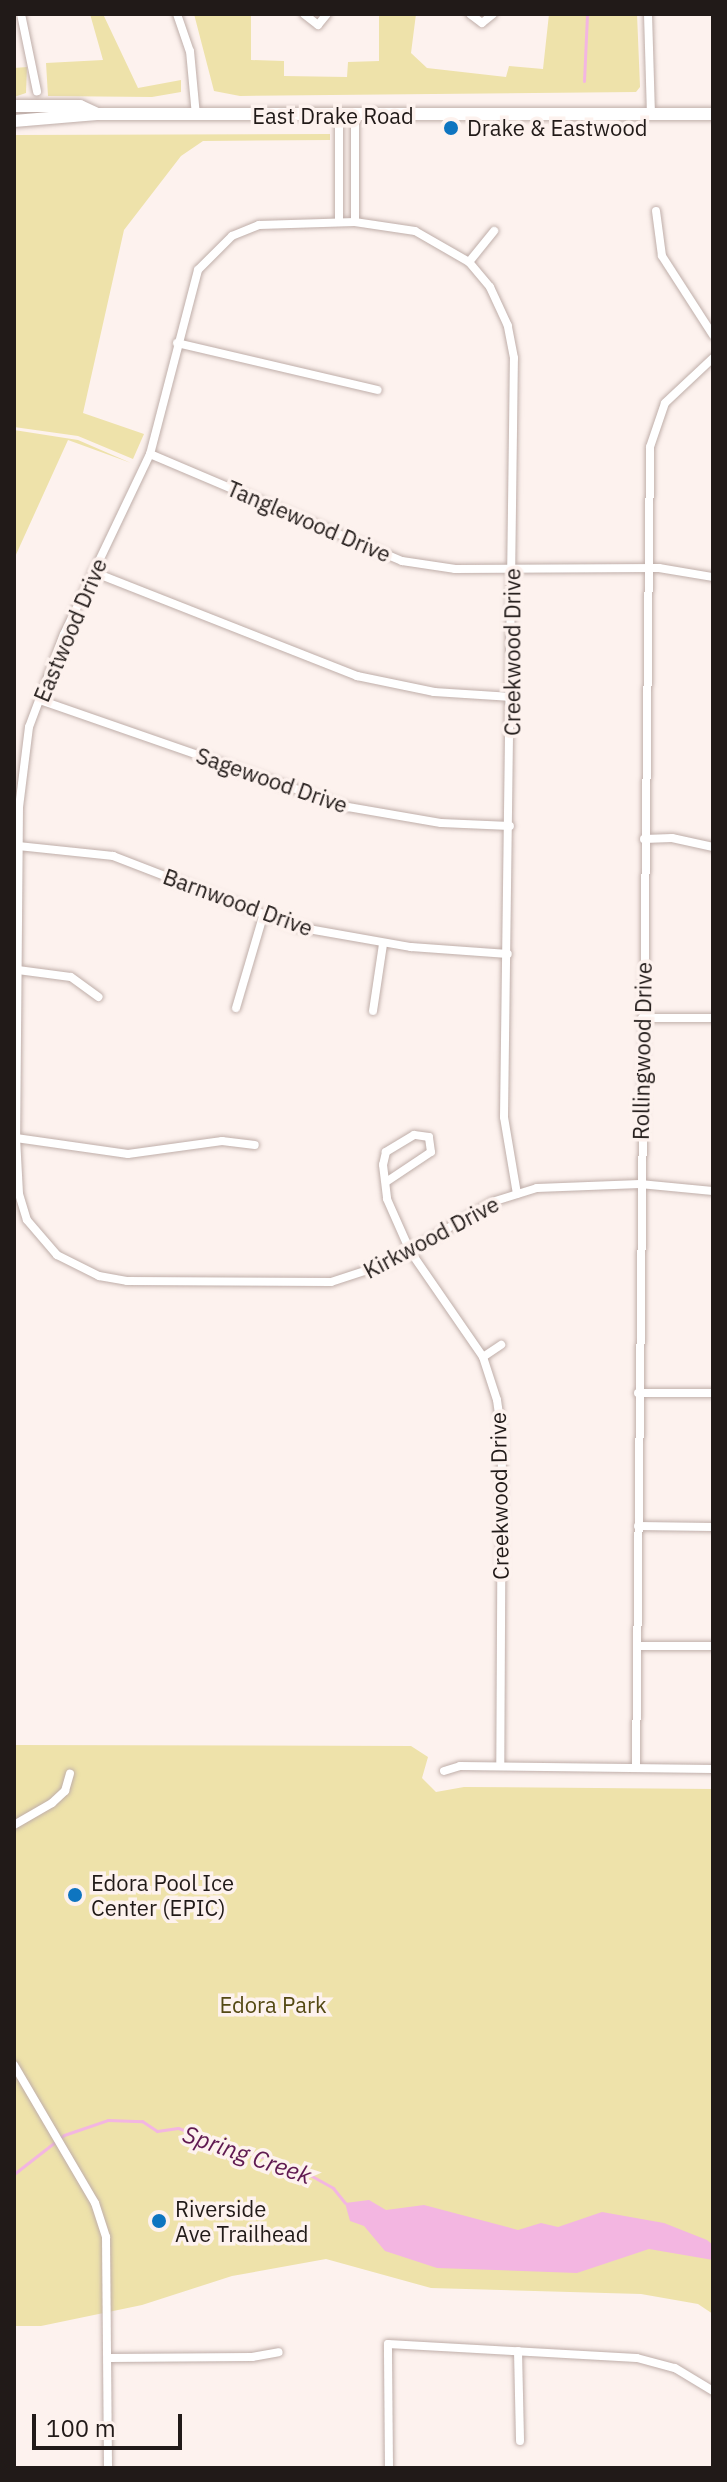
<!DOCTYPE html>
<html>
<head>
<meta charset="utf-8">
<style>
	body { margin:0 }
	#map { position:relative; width:727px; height:2482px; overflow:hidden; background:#fdf2ee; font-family:"IBM Plex Sans",sans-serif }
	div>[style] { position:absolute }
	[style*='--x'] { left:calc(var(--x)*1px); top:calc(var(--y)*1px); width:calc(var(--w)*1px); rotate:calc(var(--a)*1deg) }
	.green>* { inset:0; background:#eee2aa }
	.water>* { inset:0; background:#f3b6e1 }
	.stream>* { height:3px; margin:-1.5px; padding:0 1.5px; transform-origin:1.5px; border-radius:1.5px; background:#f3b6e1 }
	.roads { filter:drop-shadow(0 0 2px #bfaea9) drop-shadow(0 0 2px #bfaea9) }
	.street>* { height:8px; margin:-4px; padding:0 4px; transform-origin:4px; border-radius:4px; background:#fff }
	.secondary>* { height:12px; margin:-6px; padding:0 6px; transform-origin:6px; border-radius:6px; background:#fff }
	.dots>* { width:22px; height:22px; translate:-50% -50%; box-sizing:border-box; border:4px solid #fdf2ee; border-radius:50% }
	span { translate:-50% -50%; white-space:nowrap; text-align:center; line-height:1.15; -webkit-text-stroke:7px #fdf2ee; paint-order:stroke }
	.street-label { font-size:22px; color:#211a18 }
	.poi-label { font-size:22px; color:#211a18 }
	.left { translate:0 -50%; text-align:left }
	.park-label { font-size:22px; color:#544914 }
	.water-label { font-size:24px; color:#5f1950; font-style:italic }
	.frame { position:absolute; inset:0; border:16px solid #211a18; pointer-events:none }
	.scale { position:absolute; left:32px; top:2414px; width:150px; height:36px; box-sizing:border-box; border:4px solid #211a18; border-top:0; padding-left:10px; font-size:24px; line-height:28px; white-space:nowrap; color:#211a18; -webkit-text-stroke:6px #fdf2ee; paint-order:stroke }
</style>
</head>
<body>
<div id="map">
	<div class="green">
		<div style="clip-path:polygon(90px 14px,103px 14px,138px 88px,181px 80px,181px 92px,152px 97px,48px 96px,46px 63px,103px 60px)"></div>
		<div style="clip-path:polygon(194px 14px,251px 14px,251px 60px,284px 61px,284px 76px,347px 77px,348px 62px,379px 61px,379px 14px,416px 14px,411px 53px,427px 68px,506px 77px,509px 66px,543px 69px,549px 14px,637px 14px,640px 87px,636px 92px,240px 96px,214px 91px)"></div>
		<div style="clip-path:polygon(27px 67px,26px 93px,14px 97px,14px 68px)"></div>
		<div style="clip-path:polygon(330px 134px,330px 140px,203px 141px,181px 156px,124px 230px,83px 413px,144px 434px,133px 459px,78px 436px,14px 427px,14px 135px)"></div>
		<div style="clip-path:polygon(14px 430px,78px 440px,131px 463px,68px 440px,14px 559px)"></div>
		<div style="clip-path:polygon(14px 1745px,411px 1746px,428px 1757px,422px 1778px,436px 1792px,464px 1787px,713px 1789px,713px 2314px,698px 2304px,641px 2294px,431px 2288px,326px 2259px,232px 2276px,142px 2305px,41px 2326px,14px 2326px)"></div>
	</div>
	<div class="water">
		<div style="clip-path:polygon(369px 2200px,386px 2210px,424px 2205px,518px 2230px,541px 2223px,558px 2227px,602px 2212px,664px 2223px,707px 2240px,713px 2245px,713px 2260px,649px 2249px,577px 2273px,437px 2268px,385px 2251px,364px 2226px,350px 2221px,345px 2203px)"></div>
	</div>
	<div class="stream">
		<div style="--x:584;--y:81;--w:67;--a:-87.4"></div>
		<div style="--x:14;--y:2174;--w:63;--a:-38"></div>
		<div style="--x:64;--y:2135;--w:46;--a:-18.8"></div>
		<div style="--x:108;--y:2120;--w:34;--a:2"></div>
		<div style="--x:142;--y:2121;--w:18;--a:34"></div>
		<div style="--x:157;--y:2131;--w:21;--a:-8"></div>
		<div style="--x:178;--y:2128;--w:130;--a:18.9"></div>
		<div style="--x:301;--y:2170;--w:37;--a:29"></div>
		<div style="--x:333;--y:2188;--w:19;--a:51"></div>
	</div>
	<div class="roads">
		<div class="street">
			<div style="--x:21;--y:14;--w:79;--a:78.3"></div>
			<div style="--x:177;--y:14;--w:39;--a:71"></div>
			<div style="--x:190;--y:51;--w:65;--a:84.7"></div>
			<div style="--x:304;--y:14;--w:18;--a:38"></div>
			<div style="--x:318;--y:25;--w:14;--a:-51"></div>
			<div style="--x:470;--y:14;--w:15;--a:37"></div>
			<div style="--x:482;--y:23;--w:14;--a:-39"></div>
			<div style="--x:648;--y:14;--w:100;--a:88.3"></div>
			<div style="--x:656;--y:211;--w:45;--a:82.4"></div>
			<div style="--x:662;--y:256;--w:94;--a:57.2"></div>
			<div style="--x:339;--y:222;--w:106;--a:-90"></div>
			<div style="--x:355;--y:222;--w:106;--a:-90"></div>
			<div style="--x:469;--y:262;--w:40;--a:-51"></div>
			<div style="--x:177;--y:343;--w:206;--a:13.2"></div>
			<div style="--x:150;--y:454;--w:274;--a:23"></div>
			<div style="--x:402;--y:561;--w:54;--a:8.6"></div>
			<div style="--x:455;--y:569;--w:204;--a:-0.3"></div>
			<div style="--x:659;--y:568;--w:55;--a:9.5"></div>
			<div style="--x:93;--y:572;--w:284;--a:21.5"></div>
			<div style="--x:357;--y:676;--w:79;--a:11.7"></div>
			<div style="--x:434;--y:692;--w:78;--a:3.7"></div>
			<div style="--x:40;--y:700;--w:326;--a:19.2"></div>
			<div style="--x:348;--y:807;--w:94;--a:9.8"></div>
			<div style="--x:441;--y:823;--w:69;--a:2.5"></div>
			<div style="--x:644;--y:839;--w:28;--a:-2"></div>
			<div style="--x:672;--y:838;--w:42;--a:12.4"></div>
			<div style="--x:18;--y:846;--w:96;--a:6"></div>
			<div style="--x:113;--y:856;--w:197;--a:21.1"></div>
			<div style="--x:297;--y:927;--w:116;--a:10"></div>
			<div style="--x:411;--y:947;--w:97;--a:4.1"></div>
			<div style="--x:18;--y:970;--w:53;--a:7.5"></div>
			<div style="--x:71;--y:977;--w:34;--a:36"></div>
			<div style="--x:236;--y:1008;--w:96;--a:-73.6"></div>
			<div style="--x:373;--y:1011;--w:68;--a:-81.5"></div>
			<div style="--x:642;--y:1018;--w:71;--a:0"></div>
			<div style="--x:16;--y:1138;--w:113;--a:8.1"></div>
			<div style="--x:128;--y:1154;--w:95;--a:-7.9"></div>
			<div style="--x:222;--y:1141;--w:33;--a:7"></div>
			<div style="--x:386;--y:1182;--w:54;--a:-33.7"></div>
			<div style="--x:431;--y:1152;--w:15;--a:-98"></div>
			<div style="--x:429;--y:1137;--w:15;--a:-172"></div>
			<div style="--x:414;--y:1135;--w:33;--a:149"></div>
			<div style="--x:386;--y:1152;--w:13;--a:103"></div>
			<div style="--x:383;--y:1165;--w:34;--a:83"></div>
			<div style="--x:387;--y:1199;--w:57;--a:66.1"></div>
			<div style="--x:410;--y:1251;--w:129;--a:55.4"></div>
			<div style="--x:483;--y:1357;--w:45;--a:72"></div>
			<div style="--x:497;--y:1400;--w:37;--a:82"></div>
			<div style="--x:502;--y:1437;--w:329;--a:90.3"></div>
			<div style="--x:517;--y:1194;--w:78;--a:-99.6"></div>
			<div style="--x:504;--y:1117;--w:759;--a:-89.25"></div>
			<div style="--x:514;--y:358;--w:33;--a:-101"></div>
			<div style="--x:508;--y:326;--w:43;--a:-114.8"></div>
			<div style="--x:490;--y:287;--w:33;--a:-130"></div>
			<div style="--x:469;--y:262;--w:62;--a:-150.1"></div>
			<div style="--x:415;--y:231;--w:61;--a:-171.5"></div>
			<div style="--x:355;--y:222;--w:96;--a:178.2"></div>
			<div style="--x:259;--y:225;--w:29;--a:158"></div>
			<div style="--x:232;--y:236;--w:48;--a:135"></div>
			<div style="--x:198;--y:270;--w:190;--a:104.6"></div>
			<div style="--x:150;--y:454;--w:199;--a:115.5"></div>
			<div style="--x:64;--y:634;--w:99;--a:110.6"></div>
			<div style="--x:29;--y:727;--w:81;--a:97.1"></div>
			<div style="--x:19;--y:807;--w:331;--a:90.5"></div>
			<div style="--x:16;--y:1138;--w:56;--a:86.9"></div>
			<div style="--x:19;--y:1194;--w:27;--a:73"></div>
			<div style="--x:27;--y:1220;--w:46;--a:49.4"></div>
			<div style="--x:57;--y:1255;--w:47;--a:26.6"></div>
			<div style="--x:99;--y:1276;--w:28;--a:10"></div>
			<div style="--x:127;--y:1281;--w:204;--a:0.3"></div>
			<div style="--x:331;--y:1282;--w:61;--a:-18.1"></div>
			<div style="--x:389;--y:1263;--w:120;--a:-30.6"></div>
			<div style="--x:492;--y:1202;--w:47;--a:-17.3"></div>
			<div style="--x:537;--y:1188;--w:103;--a:-2.2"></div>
			<div style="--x:640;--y:1184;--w:73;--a:5.5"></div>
			<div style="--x:483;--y:1357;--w:22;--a:-34"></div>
			<div style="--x:638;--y:1393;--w:75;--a:0"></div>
			<div style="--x:638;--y:1526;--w:75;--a:0.8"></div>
			<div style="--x:637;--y:1646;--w:76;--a:0"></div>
			<div style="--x:636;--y:1768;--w:1321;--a:-89.39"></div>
			<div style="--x:650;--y:447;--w:46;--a:-71.2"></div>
			<div style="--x:665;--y:403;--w:66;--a:-43.2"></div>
			<div style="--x:444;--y:1771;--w:17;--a:-17"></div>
			<div style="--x:460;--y:1766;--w:253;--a:0.7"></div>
			<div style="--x:14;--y:1825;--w:44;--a:-30.1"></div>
			<div style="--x:52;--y:1803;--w:18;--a:-43"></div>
			<div style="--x:65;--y:1791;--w:18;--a:-74"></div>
			<div style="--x:14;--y:2065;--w:160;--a:59.6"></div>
			<div style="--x:95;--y:2203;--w:36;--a:72"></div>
			<div style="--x:106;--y:2237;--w:231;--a:89.5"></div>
			<div style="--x:518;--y:2351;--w:90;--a:88.7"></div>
			<div style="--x:109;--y:2358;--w:143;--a:-0.4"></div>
			<div style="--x:252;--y:2357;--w:27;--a:-10"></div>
			<div style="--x:389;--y:2468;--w:124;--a:-90.5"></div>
			<div style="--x:388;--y:2344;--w:249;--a:3.2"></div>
			<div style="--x:637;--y:2358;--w:39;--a:15"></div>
			<div style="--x:675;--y:2368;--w:44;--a:31.2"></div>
		</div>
		<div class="secondary">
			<div style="--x:14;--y:106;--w:66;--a:0"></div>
			<div style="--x:80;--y:106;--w:19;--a:25"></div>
			<div style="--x:14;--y:121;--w:83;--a:-4.8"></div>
			<div style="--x:97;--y:114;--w:616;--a:0"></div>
		</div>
	</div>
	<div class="dots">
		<div style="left:451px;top:128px;background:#0e75c0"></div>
		<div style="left:75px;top:1895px;background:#0e75c0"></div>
		<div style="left:159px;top:2221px;background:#0e75c0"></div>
	</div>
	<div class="street-label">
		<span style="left:333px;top:116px">East Drake Road</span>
		<span style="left:309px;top:521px;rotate:23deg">Tanglewood Drive</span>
		<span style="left:70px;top:630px;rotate:-67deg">Eastwood Drive</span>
		<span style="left:512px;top:652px;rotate:-90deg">Creekwood Drive</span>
		<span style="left:272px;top:780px;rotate:19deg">Sagewood Drive</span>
		<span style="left:238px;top:902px;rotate:20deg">Barnwood Drive</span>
		<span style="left:642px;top:1051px;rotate:-89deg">Rollingwood Drive</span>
		<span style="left:431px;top:1237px;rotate:-28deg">Kirkwood Drive</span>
		<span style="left:499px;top:1496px;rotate:-91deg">Creekwood Drive</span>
	</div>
	<div class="poi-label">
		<span class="left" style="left:467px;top:128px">Drake &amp; Eastwood</span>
		<span class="left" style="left:91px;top:1895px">Edora Pool Ice<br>Center (EPIC)</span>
		<span class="left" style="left:175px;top:2221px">Riverside<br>Ave Trailhead</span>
	</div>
	<div class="park-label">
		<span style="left:273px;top:2005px">Edora Park</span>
	</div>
	<div class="water-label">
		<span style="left:247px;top:2155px;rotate:19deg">Spring Creek</span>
	</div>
	<div class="frame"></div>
	<div class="scale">100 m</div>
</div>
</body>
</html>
